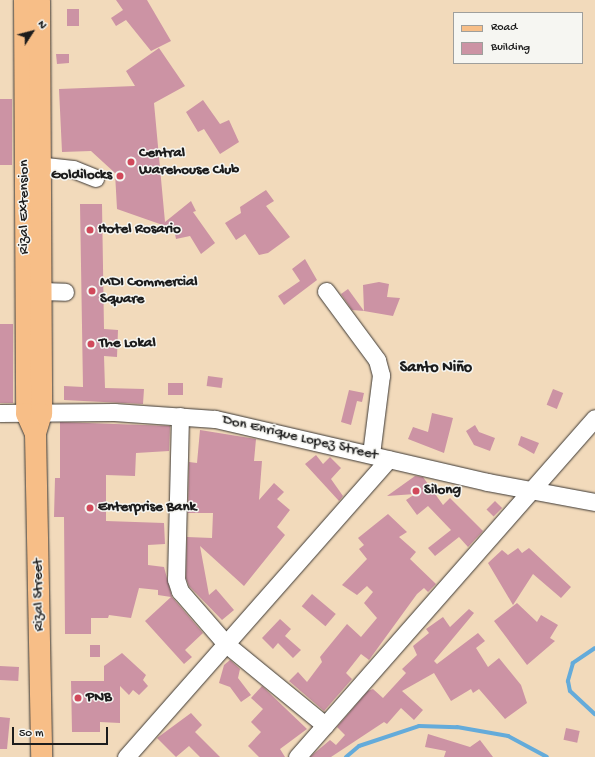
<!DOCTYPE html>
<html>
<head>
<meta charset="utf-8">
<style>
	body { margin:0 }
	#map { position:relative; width:595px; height:757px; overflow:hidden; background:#f2dabb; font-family:"Gochi Hand",sans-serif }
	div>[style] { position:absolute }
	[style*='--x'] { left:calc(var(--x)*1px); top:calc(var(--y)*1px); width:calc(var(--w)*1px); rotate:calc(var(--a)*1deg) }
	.stream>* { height:4px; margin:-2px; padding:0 2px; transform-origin:2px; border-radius:2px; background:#64abda }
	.building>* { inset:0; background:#cc93a4; transform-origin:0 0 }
	.roads { filter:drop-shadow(0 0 1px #3c3834) drop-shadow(0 0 1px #3c3834) }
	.minor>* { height:17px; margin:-8.5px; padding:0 8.5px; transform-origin:8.5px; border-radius:8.5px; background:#fff }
	.major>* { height:21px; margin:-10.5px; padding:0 10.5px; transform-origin:10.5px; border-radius:10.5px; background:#f7be87 }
	.dots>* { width:11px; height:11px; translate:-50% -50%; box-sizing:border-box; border:2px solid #f6f6f2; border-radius:50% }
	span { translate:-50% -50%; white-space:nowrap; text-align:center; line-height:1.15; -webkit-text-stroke:3px #f6f6f2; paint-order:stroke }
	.poi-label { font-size:15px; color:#1c1c1c; font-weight:700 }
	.left { translate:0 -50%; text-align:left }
	.right { translate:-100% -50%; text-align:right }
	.street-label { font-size:15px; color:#1c1c1c }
	.neighbourhood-label { font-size:16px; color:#1c1c1c; font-weight:700 }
	.legend { position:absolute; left:453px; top:12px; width:130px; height:52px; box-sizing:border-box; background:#f6f6f2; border:1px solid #9f9f9c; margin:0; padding:5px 7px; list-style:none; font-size:12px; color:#1c1c1c }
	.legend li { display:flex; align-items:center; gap:8px; height:20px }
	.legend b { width:20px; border:1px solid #9f9f9c }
	.north { position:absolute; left:12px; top:12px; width:40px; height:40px; -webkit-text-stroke:3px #f6f6f2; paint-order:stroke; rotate:54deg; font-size:11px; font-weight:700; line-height:16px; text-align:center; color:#1c1c1c }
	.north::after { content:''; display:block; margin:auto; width:14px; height:18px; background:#1c1c1c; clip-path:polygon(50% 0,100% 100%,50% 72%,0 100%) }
	.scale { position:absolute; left:12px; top:727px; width:96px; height:18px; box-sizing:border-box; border:2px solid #1c1c1c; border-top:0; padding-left:5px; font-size:12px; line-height:14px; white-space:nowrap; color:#1c1c1c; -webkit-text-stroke:3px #f6f6f2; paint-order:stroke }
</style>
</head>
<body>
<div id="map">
	<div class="stream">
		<div style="--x:595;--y:648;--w:27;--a:146"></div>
		<div style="--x:573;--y:663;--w:19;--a:106"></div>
		<div style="--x:568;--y:681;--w:10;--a:79"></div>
		<div style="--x:570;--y:691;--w:34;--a:43"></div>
		<div style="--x:346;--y:757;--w:17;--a:-40"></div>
		<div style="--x:359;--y:746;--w:63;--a:-18.4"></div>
		<div style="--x:419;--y:726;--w:38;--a:2"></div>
		<div style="--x:457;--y:727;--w:52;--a:10"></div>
		<div style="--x:508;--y:736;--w:44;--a:28.3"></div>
	</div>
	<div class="building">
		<div style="clip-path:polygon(116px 0,147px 0,171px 41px,151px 51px,126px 20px,116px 26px,111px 18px,123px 10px)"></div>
		<div style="left:67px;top:9px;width:12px;height:17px"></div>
		<div style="clip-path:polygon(159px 48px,185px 86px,154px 103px,165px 222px,191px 201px,196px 211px,193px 212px,215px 243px,201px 254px,190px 236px,176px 239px,174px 229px,117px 209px,115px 173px,91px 151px,62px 152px,59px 89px,135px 86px,126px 71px)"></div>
		<div style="clip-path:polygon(56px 54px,69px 54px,69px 63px,57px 64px)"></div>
		<div style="left:0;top:99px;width:12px;height:66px"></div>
		<div style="clip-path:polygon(203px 100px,220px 124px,229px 120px,239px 142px,220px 154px,204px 129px,198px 132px,186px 112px)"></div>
		<div style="clip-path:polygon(266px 190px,274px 201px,266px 206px,290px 237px,268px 253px,259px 255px,245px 234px,236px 240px,225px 223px,241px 213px,240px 207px)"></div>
		<div style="clip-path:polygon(80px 204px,102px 204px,104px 329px,118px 330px,117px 357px,104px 356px,105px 388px,144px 389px,143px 404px,64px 400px,64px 386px,83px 387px)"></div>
		<div style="clip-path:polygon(305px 259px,317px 280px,284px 305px,278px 296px,300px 281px,292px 269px)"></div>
		<div style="clip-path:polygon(379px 282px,389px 284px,387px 297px,400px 298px,393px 316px,364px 311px,363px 285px)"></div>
		<div style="clip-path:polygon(348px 289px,364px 311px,352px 310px,341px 294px)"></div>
		<div style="left:0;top:324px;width:13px;height:79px"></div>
		<div style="left:208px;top:376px;width:15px;height:10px;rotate:8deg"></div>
		<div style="left:168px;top:383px;width:15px;height:12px"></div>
		<div style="left:553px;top:389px;width:11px;height:17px;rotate:22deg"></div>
		<div style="clip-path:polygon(349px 390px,364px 393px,362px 402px,357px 401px,351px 425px,341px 422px)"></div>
		<div style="clip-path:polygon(432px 413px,453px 418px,444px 453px,408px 439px,413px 427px,428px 432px)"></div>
		<div style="clip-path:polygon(60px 422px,170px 426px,169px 451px,136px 453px,135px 476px,106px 475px,106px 521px,164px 523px,165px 544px,148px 545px,148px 565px,164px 567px,172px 597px,203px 633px,185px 650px,192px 657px,184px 664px,145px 621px,171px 597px,158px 595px,158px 590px,139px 588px,131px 618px,109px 615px,108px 618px,91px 618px,91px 634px,65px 634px,64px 517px,54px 517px,55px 478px,60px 478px)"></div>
		<div style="clip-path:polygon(475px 425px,479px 432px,495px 438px,490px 451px,474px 445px,466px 431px)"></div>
		<div style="clip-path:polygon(200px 430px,256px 439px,254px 461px,262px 461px,259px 500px,274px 483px,284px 492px,277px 499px,290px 510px,277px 527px,285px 535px,244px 586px,200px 546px,209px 595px,216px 589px,234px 610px,222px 620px,189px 586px,186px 578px,187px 537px,212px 538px,213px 513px,188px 513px,189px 462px,197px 463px)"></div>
		<div style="clip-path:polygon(521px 436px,539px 443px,534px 454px,518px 445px)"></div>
		<div style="clip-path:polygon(316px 455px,323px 464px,330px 457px,341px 468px,331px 479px,343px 496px,339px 501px,305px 464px)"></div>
		<div style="clip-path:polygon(415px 476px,423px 477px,443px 505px,450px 498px,483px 531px,468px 547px,459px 537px,435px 556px,428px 548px,451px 530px,428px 506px,417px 515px,406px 500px,415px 494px,387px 496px)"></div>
		<div style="left:495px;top:501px;width:10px;height:12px;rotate:45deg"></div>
		<div style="clip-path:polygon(388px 514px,407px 532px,399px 537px,416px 552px,410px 559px,436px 584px,428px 592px,424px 588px,417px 594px,369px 660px,361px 654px,346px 673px,352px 679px,324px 711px,289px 681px,298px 672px,307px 682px,322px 662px,320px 657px,347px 624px,361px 637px,377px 618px,364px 603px,373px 592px,367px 586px,357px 595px,342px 585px,367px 559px,359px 549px,364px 545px,358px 538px)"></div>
		<div style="clip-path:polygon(518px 548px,522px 553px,529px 548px,571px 587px,561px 598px,533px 574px,513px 605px,488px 563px,502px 550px,508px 555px)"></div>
		<div style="left:312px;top:594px;width:31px;height:16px;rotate:40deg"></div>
		<div style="clip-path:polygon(517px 603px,537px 622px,541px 615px,558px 625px,550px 638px,555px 641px,527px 665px,494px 621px)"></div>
		<div style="clip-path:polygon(469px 609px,474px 613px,434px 661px,437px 664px,478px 633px,485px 641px,476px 648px,488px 667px,499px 658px,521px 685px,527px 703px,505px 719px,479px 689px,473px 693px,471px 689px,451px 701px,434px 673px,402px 691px,423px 710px,414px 720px,401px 708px,387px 724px,384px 722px,331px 757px,310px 757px,330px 740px,336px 745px,345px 735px,337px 727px,368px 691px,373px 689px,383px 698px,406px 673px,402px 669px,417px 655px,413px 646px,429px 633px,426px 629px,443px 617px,450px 627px)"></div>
		<div style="clip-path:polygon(280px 619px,291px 629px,285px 636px,301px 650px,293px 658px,278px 643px,273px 649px,262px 638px)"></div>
		<div style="left:90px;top:645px;width:10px;height:12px"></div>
		<div style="clip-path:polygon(122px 653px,146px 675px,143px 680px,148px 686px,139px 695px,133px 690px,129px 695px,120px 686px,120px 723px,100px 722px,100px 732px,72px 732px,71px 681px,104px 681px,104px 666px)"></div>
		<div style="clip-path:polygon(230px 660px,240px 669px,238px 678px,251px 695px,241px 702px,230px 687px,219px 683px,224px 665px)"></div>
		<div style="left:0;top:666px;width:19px;height:14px;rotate:3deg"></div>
		<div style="clip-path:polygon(262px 686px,307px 729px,280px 749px,285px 757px,259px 757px,248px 746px,261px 732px,251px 722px,263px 709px,251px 698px)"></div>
		<div style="clip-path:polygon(191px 713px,202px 725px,195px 732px,220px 757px,200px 757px,189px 746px,176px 757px,157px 738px)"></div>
		<div style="clip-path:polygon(0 717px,10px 718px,7px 749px,0 749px)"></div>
		<div style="left:566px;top:728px;width:14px;height:12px;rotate:12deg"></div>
		<div style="clip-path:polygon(428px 734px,470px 747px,480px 740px,493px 757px,444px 757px,446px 751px,425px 747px)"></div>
	</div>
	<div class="roads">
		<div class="minor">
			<div style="--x:27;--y:164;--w:46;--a:6.2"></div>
			<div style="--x:73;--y:169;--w:24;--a:22"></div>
			<div style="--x:41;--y:291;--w:24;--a:2"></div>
			<div style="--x:326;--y:291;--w:86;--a:53.5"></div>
			<div style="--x:377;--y:360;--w:16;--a:75"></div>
			<div style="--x:381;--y:375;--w:80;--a:97.2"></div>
			<div style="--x:0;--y:413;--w:114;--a:-0.5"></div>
			<div style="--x:114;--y:412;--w:101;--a:4"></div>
			<div style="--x:215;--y:419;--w:279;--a:13"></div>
			<div style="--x:487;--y:482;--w:110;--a:10.5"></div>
			<div style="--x:180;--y:416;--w:163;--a:91.4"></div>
			<div style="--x:176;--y:579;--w:13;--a:72"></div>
			<div style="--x:180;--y:591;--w:70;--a:49"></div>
			<div style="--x:226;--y:644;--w:128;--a:39.3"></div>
			<div style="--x:126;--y:757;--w:397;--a:-48.6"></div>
			<div style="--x:297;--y:757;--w:451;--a:-48.7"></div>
		</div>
		<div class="major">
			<div style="--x:24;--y:0;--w:413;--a:89.7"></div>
			<div style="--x:26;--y:413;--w:22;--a:66"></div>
			<div style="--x:39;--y:0;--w:413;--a:89.7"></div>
			<div style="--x:41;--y:413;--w:21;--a:107"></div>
			<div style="--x:35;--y:433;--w:324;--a:88.9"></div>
		</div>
	</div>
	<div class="dots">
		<div style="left:131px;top:162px;background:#d1495b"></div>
		<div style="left:120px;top:176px;background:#d1495b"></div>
		<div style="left:90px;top:230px;background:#d1495b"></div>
		<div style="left:92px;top:291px;background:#d1495b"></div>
		<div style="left:91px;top:344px;background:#d1495b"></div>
		<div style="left:416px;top:491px;background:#d1495b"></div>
		<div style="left:90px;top:508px;background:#d1495b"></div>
		<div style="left:78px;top:698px;background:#d1495b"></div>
	</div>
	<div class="poi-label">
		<span class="left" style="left:139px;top:162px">Central<br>Warehouse Club</span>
		<span class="right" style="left:112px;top:176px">Goldilocks</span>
		<span class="left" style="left:98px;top:230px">Hotel Rosario</span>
		<span class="left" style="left:100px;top:291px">MDI Commercial<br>Square</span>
		<span class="left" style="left:99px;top:344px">The Lokal</span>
		<span class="left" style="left:424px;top:491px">Silong</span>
		<span class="left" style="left:98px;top:508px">Enterprise Bank</span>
		<span class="left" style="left:86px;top:698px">PNB</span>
	</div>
	<div class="street-label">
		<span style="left:25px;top:207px;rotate:-90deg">Rizal Extension</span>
		<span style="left:300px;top:438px;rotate:13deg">Don Enrique Lopez Street</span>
		<span style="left:39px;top:595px;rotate:-91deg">Rizal Street</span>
	</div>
	<div class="neighbourhood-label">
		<span style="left:436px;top:369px">Santo Niño</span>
	</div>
	<ul class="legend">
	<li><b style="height:5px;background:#f7be87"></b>Road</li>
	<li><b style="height:11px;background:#cc93a4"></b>Building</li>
	</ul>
	<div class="north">N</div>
	<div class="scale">50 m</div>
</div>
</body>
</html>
